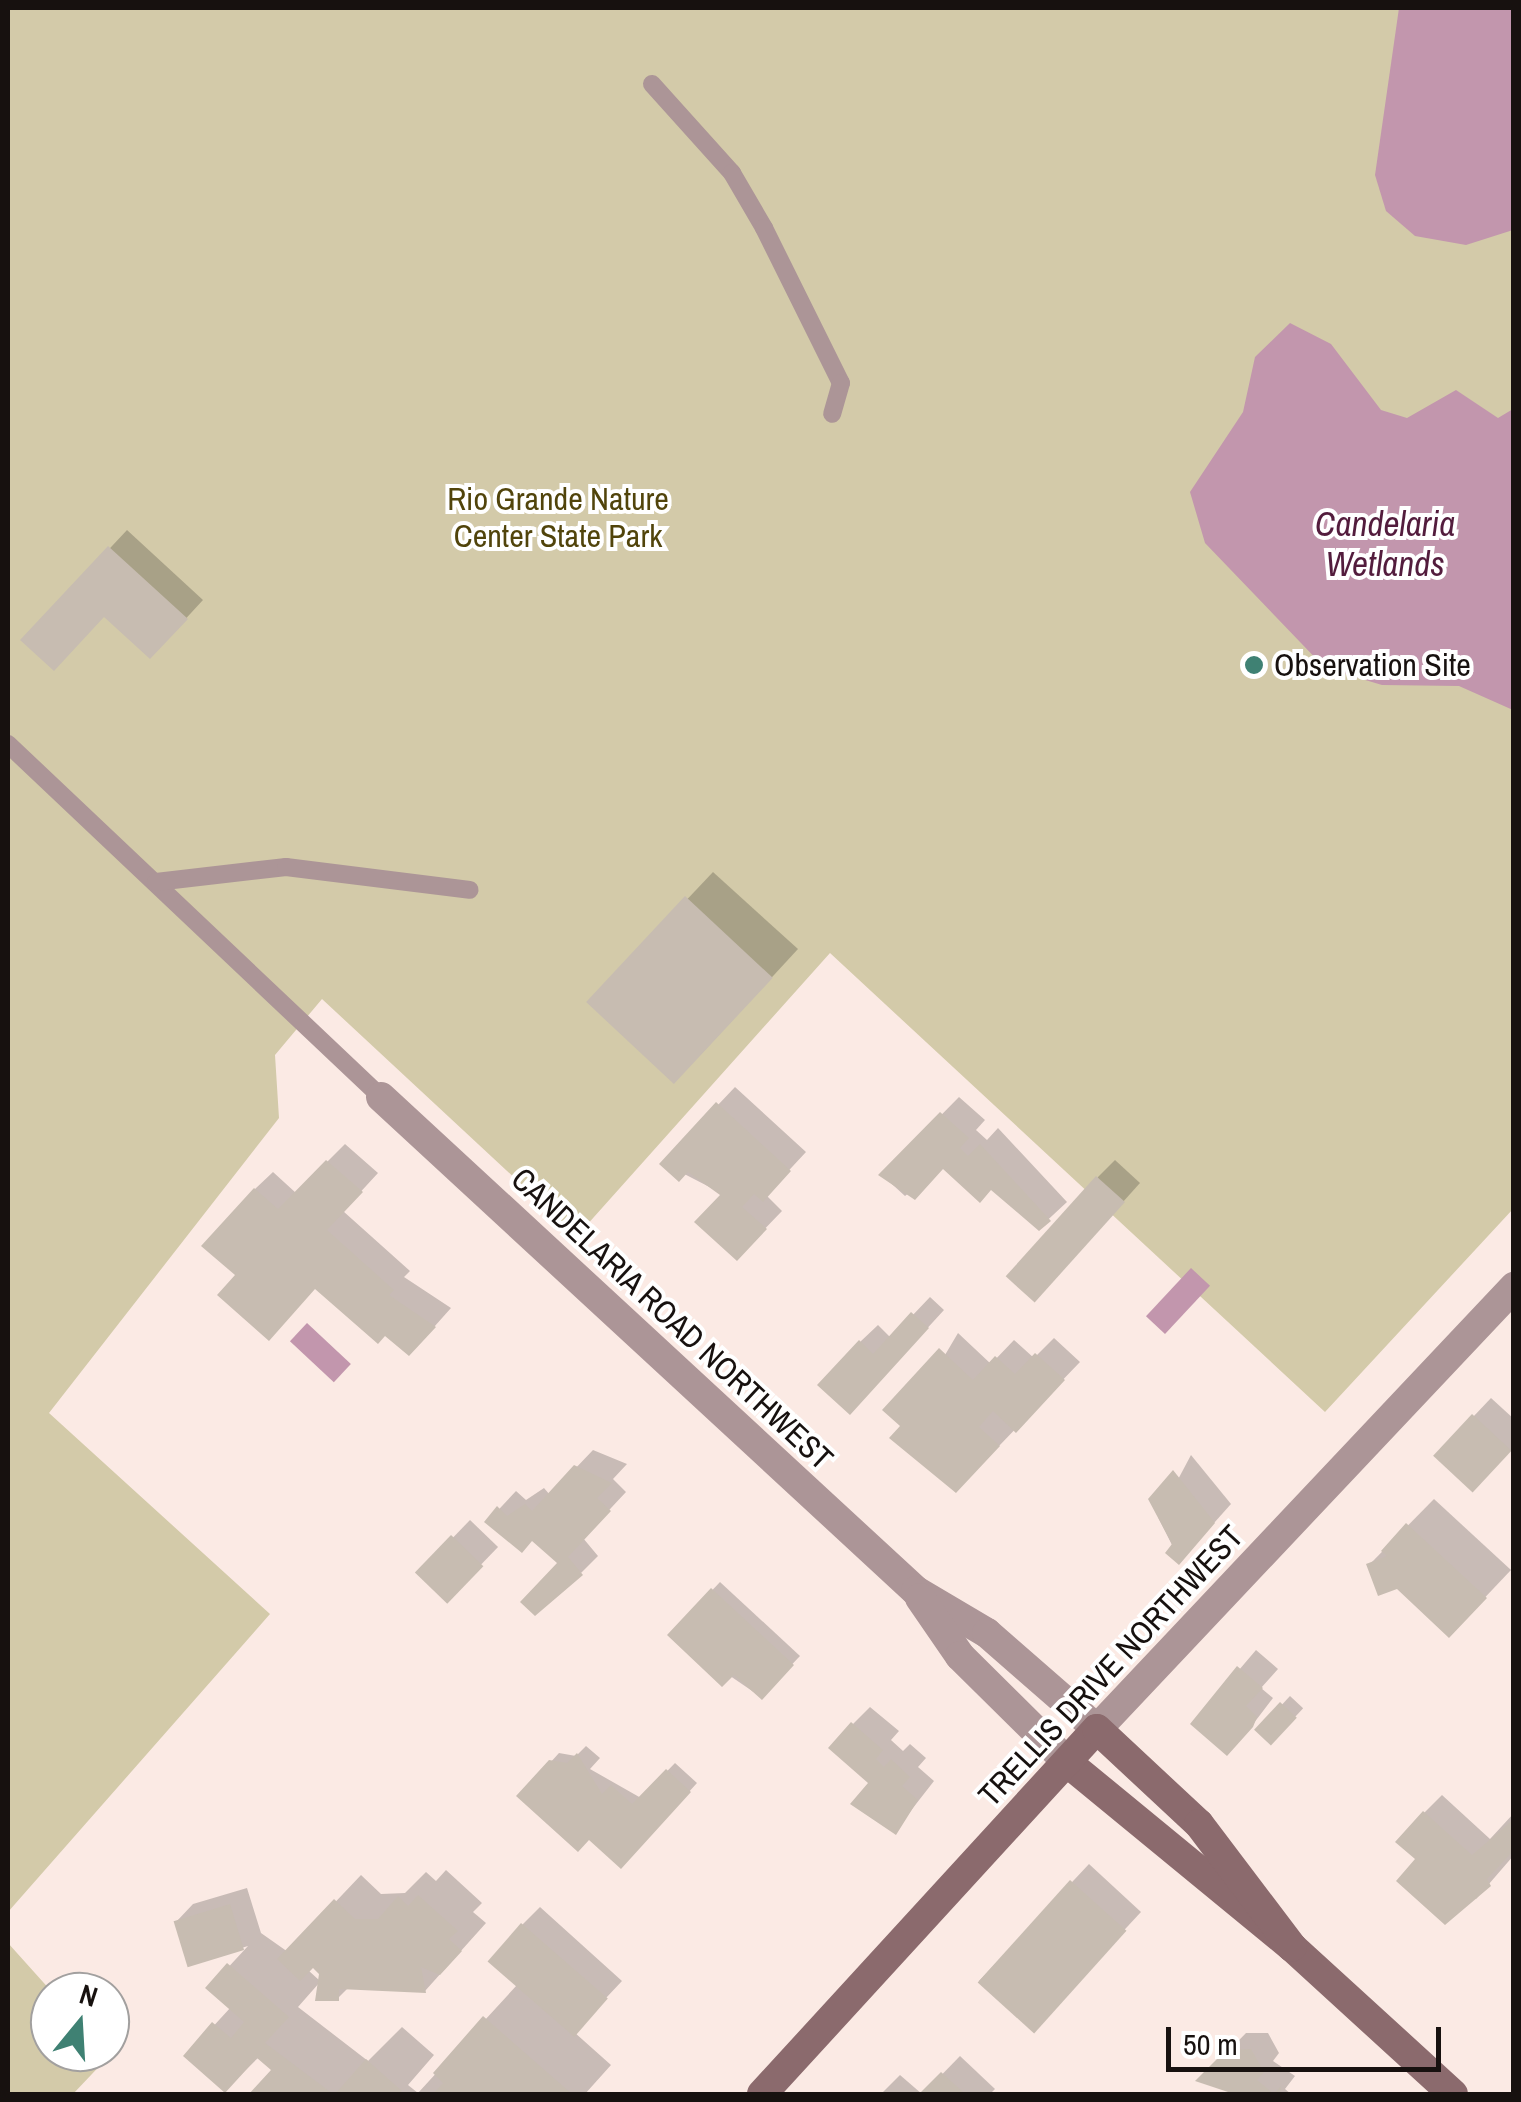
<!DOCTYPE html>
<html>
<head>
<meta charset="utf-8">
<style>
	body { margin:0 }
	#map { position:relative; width:1521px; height:2102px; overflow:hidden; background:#fbeae4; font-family:"Archivo Narrow",sans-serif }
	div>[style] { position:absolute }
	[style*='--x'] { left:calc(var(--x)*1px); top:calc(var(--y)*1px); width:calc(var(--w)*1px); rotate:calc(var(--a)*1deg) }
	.green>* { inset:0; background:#d3caa9 }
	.water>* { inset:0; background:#c296ad; transform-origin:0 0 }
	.shadow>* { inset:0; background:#0003; transform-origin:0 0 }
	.building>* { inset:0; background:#c7bcb1; transform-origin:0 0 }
	.lane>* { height:18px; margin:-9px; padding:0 9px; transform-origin:9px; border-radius:9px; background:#ac9597 }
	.street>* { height:30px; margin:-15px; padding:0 15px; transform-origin:15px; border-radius:15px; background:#ac9597 }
	.secondary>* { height:30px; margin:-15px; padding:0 15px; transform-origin:15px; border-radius:15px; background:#8b6a6d }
	.dots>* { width:28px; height:28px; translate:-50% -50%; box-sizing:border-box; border:5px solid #fff; border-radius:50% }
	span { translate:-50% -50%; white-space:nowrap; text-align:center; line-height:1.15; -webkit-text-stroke:8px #fff; paint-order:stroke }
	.park-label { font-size:32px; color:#51440b }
	.poi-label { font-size:32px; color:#17110f }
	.left { translate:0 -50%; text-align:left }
	.street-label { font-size:32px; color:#17110f }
	.water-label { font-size:35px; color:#531c3d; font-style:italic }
	.frame { position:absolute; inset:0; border:10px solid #17110f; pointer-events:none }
	.north { position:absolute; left:30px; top:1972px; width:100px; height:100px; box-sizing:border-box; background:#fff; border:2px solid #a2a09f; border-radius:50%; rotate:18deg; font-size:28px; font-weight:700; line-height:40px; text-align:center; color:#17110f }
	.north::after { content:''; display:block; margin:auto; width:35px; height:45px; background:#3f8173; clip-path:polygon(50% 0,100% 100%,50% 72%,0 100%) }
	.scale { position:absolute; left:1166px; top:2027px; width:275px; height:45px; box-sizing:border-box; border:5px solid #17110f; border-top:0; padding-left:12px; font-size:30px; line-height:35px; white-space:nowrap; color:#17110f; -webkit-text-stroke:8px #fff; paint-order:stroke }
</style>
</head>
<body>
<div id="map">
	<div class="green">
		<div style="clip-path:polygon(8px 8px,1513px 8px,1513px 1209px,1325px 1412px,830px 953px,577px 1236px,322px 999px,275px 1055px,279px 1118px,49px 1413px,270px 1614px,8px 1912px)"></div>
		<div style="clip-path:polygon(8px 1943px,52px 1992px,50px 2052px,110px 2055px,73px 2094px,8px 2094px)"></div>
	</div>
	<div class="water">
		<div style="clip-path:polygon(1399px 8px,1513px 8px,1513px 230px,1466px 245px,1415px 236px,1386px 211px,1375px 175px)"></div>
		<div style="clip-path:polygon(1290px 323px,1331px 344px,1381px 410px,1407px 418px,1456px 390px,1498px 418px,1513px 409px,1513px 710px,1459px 686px,1382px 685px,1325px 668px,1205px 543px,1190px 492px,1243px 412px,1255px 357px)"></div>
		<div style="left:1191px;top:1268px;width:26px;height:66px;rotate:43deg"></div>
		<div style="left:307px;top:1323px;width:60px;height:25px;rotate:43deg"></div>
	</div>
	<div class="shadow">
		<div style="clip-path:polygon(127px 530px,203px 600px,167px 639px,105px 614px,24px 640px)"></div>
		<div style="clip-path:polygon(713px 872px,798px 949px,701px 1054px,590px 1002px)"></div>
		<div style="clip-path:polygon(735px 1087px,806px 1152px,766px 1195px,782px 1211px,754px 1240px,723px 1194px,663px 1163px)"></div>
		<div style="clip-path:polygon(959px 1097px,985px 1120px,976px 1130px,987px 1140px,998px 1128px,1067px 1202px,1039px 1228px,992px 1188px,943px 1166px,905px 1196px,882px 1175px)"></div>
		<div style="clip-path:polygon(345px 1144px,378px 1173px,343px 1211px,410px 1271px,404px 1277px,451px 1308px,426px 1336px,316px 1286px,238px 1275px,255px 1189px,273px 1172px,296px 1193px)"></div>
		<div style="clip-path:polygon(1115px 1160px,1140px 1183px,1051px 1282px,1098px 1177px)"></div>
		<div style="clip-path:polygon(930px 1297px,944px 1310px,867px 1394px,860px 1342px,878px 1325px,891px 1338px)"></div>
		<div style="clip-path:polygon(958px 1333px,991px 1364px,1014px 1340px,1034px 1358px,1054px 1338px,1080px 1362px,974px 1472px,903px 1426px)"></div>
		<div style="clip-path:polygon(1491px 1398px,1514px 1419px,1514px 1447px,1474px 1489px,1437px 1455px)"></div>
		<div style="clip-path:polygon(593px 1450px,627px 1464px,613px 1479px,626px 1492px,583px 1538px,598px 1556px,581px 1573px,533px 1538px,487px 1522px,516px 1491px,526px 1500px,544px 1488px,550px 1495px)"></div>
		<div style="clip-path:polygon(1191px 1455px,1231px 1504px,1180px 1561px,1158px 1517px)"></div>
		<div style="clip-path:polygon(1434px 1499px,1511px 1570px,1475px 1608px,1369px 1565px)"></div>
		<div style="left:470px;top:1520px;width:39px;height:73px;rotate:44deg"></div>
		<div style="clip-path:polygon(720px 1582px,800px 1656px,761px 1697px,670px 1635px)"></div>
		<div style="clip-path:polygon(1256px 1650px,1278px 1669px,1261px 1688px,1273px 1698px,1244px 1736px,1193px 1724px)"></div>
		<div style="left:1290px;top:1696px;width:18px;height:46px;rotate:43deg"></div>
		<div style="clip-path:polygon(870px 1707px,899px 1731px,891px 1740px,903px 1751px,910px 1744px,926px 1758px,918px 1767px,934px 1781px,895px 1831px,853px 1724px)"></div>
		<div style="clip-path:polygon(586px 1746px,600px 1758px,590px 1769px,641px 1798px,675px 1763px,697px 1783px,629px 1858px,520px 1796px,559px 1753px,576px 1756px)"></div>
		<div style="clip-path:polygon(1442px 1795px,1490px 1839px,1514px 1813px,1514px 1855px,1476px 1899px,1418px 1859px,1424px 1813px)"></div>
		<div style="clip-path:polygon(1089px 1864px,1141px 1912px,1048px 2012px,979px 1981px)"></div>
		<div style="clip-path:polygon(evenodd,446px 1870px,482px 1903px,473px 1912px,486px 1923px,425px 1991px,349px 1987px,338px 1998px,320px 1982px,298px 2007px,368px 2061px,402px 2027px,434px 2055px,408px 2085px,418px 2093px,517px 1985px,522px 1925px,540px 1907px,622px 1981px,574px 2032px,611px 2065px,585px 2094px,253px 2094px,274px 2070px,259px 2057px,225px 2090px,186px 2056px,231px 2007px,209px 1988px,248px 1946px,189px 1964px,176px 1922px,193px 1904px,247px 1888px,261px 1933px,288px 1952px,361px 1875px,381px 1894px,405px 1893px,426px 1872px,436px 1881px,446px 1870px,313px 1965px,321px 1973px,320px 1981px,308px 1970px,313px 1965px)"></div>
		<div style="clip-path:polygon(1246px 2033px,1268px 2033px,1279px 2053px,1273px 2061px,1295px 2076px,1285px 2089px,1291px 2094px,1242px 2094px,1200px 2080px)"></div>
		<div style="clip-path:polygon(960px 2056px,995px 2089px,990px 2094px,923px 2094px)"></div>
		<div style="clip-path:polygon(900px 2075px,922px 2094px,881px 2094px)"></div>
	</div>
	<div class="building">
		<div style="clip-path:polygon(108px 546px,188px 619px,150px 659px,104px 617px,54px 671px,20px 640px)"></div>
		<div style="left:685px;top:896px;width:120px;height:145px;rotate:43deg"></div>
		<div style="clip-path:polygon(716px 1102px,791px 1171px,763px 1202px,754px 1194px,742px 1207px,767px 1229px,737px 1261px,694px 1222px,720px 1195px,688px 1172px,679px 1182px,659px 1164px)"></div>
		<div style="clip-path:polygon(940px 1112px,969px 1138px,960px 1148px,968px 1156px,980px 1144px,1051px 1221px,1039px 1231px,991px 1190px,980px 1203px,943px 1169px,915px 1200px,878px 1175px)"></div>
		<div style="clip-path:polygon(326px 1160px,363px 1192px,327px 1230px,394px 1290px,389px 1295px,436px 1327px,409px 1356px,385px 1336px,378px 1344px,315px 1289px,269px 1341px,217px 1295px,235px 1275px,201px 1246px,254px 1188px,278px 1209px)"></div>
		<div style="left:1096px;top:1176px;width:39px;height:135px;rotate:42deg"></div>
		<div style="clip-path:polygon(911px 1312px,929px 1328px,850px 1415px,817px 1385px,859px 1340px,873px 1354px)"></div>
		<div style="clip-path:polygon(939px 1348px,973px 1380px,995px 1356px,1015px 1374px,1035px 1353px,1065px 1380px,1016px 1433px,993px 1411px,979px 1427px,1000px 1446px,956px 1493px,889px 1438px,900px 1426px,882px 1410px)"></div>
		<div style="left:1472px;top:1414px;width:54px;height:57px;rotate:43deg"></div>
		<div style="clip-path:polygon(574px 1465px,612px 1483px,597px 1498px,611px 1511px,568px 1557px,583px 1575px,535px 1616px,520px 1602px,557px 1563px,532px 1541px,522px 1553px,484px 1522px,497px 1506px,507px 1516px,525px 1504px,532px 1511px)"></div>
		<div style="clip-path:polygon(1173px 1470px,1215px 1523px,1179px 1565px,1165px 1553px,1172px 1544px,1148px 1499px)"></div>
		<div style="clip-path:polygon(1406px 1523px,1487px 1598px,1449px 1638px,1397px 1589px,1378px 1596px,1366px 1564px,1387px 1556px,1381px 1551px)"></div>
		<div style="left:451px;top:1535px;width:45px;height:52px;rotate:44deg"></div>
		<div style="clip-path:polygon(711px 1588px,794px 1665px,762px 1700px,734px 1675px,722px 1687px,667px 1635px)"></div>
		<div style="clip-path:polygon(1237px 1666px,1263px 1688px,1246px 1706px,1257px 1717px,1253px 1727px,1227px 1756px,1190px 1724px)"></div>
		<div style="left:1280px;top:1702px;width:23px;height:38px;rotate:43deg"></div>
		<div style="clip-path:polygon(851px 1722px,883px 1750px,876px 1759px,884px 1767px,891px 1759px,910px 1777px,902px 1786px,918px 1800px,896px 1835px,850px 1804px,868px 1783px,828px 1748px)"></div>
		<div style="clip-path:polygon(577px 1753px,602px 1794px,611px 1785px,632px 1804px,666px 1769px,691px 1792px,621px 1869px,589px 1840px,578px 1852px,516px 1796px,549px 1760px,567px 1763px)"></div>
		<div style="clip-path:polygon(1423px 1811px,1472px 1855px,1514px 1819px,1514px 1850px,1487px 1879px,1491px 1886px,1445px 1925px,1396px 1881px,1415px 1859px,1395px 1842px)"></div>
		<div style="left:1070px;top:1880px;width:76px;height:138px;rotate:42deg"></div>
		<div style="clip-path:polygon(418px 1895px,458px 1931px,449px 1939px,462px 1951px,440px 1975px,421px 1967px,426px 1993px,339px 1989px,339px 2001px,315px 2001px,319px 1974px,313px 1968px,300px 1981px,277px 1959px,334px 1899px,355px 1919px,378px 1919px,398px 1896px,408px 1906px)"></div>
		<div style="left:230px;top:1904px;width:48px;height:59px;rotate:73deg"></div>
		<div style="left:521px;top:1923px;width:115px;height:51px;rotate:41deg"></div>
		<div style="clip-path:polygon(227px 1963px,289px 2017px,265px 2043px,333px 2094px,249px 2094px,271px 2070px,257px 2058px,225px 2093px,183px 2056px,212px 2022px,231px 2038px,244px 2022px,205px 1988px)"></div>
		<div style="clip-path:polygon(483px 2016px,572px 2094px,433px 2094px,443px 2083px,433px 2073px)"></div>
		<div style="clip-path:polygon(1251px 2049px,1264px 2072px,1257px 2080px,1274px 2094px,1281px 2086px,1280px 2094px,1234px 2094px,1195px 2081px,1226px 2050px)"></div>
		<div style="clip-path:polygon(366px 2059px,402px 2091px,398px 2094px,335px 2094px)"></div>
		<div style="clip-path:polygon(941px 2072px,965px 2094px,919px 2094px)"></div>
	</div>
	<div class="lane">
		<div style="--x:652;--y:84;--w:120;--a:48"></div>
		<div style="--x:732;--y:173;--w:64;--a:59.8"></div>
		<div style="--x:764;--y:228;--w:173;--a:63.6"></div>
		<div style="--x:841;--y:383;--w:32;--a:106"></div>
		<div style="--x:8;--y:744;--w:514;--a:43.42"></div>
		<div style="--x:156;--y:882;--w:131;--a:-6.6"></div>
		<div style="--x:286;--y:867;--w:185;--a:7.1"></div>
	</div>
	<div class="street">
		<div style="--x:381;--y:1097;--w:728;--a:42.72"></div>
		<div style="--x:916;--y:1591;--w:82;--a:30.6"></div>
		<div style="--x:987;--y:1633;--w:146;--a:41.1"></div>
		<div style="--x:1097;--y:1729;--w:608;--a:-46.67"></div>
		<div style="--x:920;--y:1598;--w:70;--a:55.4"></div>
		<div style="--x:960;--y:1656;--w:152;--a:44.7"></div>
	</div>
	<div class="secondary">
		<div style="--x:1068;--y:1763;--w:290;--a:39.4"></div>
		<div style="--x:1292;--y:1947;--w:218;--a:42.4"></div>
		<div style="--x:762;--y:2094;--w:495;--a:-47.5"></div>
		<div style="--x:1097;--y:1729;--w:139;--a:43"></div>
		<div style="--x:1199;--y:1824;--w:154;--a:52.9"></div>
	</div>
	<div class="dots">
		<div style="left:1254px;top:665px;background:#3f8173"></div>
	</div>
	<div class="park-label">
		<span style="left:558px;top:518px">Rio Grande Nature<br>Center State Park</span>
	</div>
	<div class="poi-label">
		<span class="left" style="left:1274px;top:665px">Observation Site</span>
	</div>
	<div class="street-label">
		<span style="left:672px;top:1319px;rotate:43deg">CANDELARIA ROAD NORTHWEST</span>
		<span style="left:1111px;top:1666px;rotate:-47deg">TRELLIS DRIVE NORTHWEST</span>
	</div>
	<div class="water-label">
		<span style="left:1385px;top:544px">Candelaria<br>Wetlands</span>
	</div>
	<div class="frame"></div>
	<div class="north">N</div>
	<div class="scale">50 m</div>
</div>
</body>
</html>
